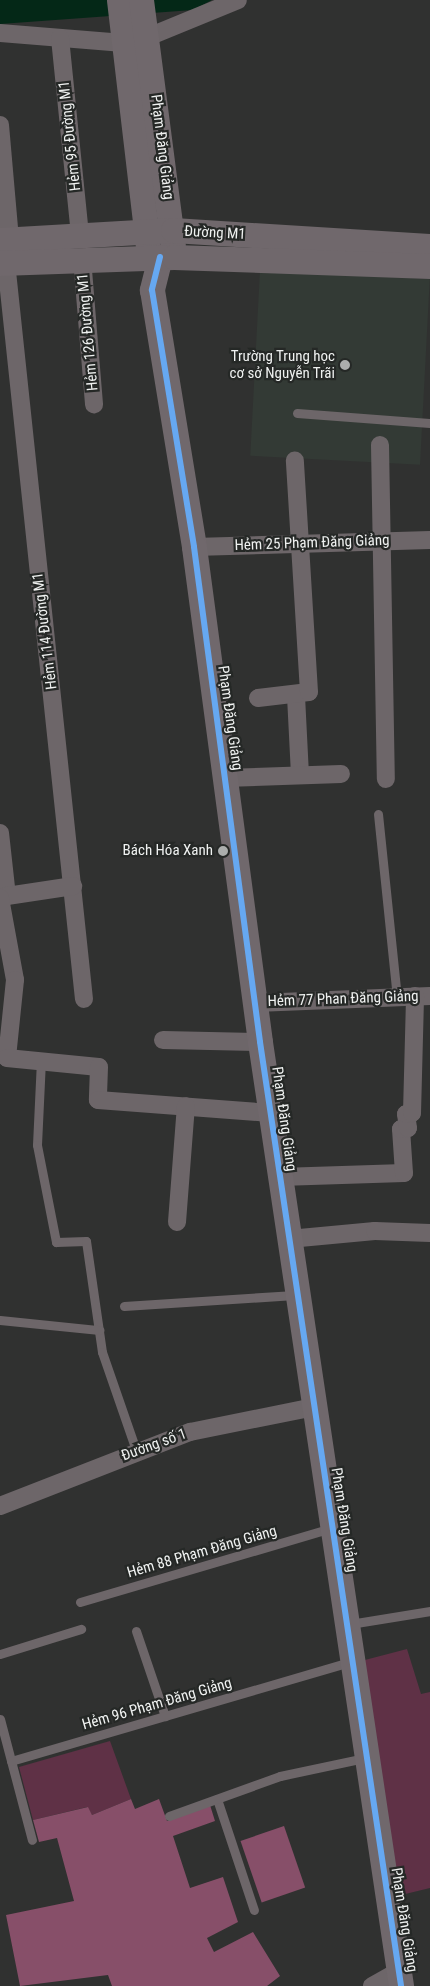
<!DOCTYPE html>
<html>
<head>
<meta charset="utf-8">
<style>
	body { margin:0 }
	#map { position:relative; width:430px; height:1986px; overflow:hidden; background:#303130; font-family:"Roboto Condensed",sans-serif }
	div>[style] { position:absolute }
	[style*='--x'] { left:calc(var(--x)*1px); top:calc(var(--y)*1px); width:calc(var(--w)*1px); rotate:calc(var(--a)*1deg) }
	.built>* { inset:0; background:#333a35; transform-origin:0 0 }
	.green>* { inset:0; background:#5f3146 }
	.forest>* { inset:0; background:#874f69; transform-origin:0 0 }
	.water>* { inset:0; background:#042817 }
	.lane>* { height:9px; margin:-4.5px; padding:0 4.5px; transform-origin:4.5px; border-radius:4.5px; background:#6d6669 }
	.street>* { height:18px; margin:-9px; padding:0 9px; transform-origin:9px; border-radius:9px; background:#6d6669 }
	.secondary>* { height:25px; margin:-12.5px; padding:0 12.5px; transform-origin:12.5px; border-radius:12.5px; background:#70686c }
	.cycleway>* { height:6px; margin:-3px; padding:0 3px; transform-origin:3px; border-radius:3px; background:#66a8f1 }
	.dots>* { width:14px; height:14px; translate:-50% -50%; box-sizing:border-box; border:2px solid #252826; border-radius:50% }
	span { translate:-50% -50%; white-space:nowrap; text-align:center; line-height:1.15; -webkit-text-stroke:4.5px #252826; paint-order:stroke }
	.street-label { font-size:15px; color:#eff1f0 }
	.poi-label { font-size:15px; color:#eff1f0 }
	.right { translate:-100% -50%; text-align:right }
</style>
</head>
<body>
<div id="map">
	<div class="built">
		<div style="left:260px;top:270px;width:170px;height:186px;rotate:3deg"></div>
	</div>
	<div class="green">
		<div style="clip-path:polygon(407px 1649px,421px 1694px,430px 1692px,430px 1888px,397px 1896px,361px 1661px)"></div>
		<div style="clip-path:polygon(110px 1741px,131px 1799px,92px 1815px,87px 1807px,33px 1820px,19px 1767px)"></div>
	</div>
	<div class="forest">
		<div style="clip-path:polygon(131px 1799px,135px 1809px,159px 1799px,167px 1821px,210px 1805px,215px 1821px,173px 1836px,190px 1888px,223px 1877px,238px 1922px,207px 1938px,214px 1952px,253px 1932px,280px 1976px,267px 1986px,112px 1986px,108px 1975px,20px 1986px,6px 1915px,74px 1901px,57px 1838px,39px 1842px,33px 1820px,88px 1807px,92px 1815px)"></div>
		<div style="left:284px;top:1826px;width:65px;height:46px;rotate:71deg"></div>
	</div>
	<div class="water">
		<div style="clip-path:polygon(0 0,212px 0,193px 10px,0 24px)"></div>
	</div>
	<div class="lane">
		<div style="--x:297;--y:413;--w:133;--a:4.3"></div>
		<div style="--x:378;--y:814;--w:184;--a:84.1"></div>
		<div style="--x:41;--y:1060;--w:85;--a:92.7"></div>
		<div style="--x:37;--y:1145;--w:99;--a:78.9"></div>
		<div style="--x:56;--y:1242;--w:30;--a:-2"></div>
		<div style="--x:86;--y:1241;--w:112;--a:81.8"></div>
		<div style="--x:102;--y:1352;--w:104;--a:70.9"></div>
		<div style="--x:124;--y:1306;--w:171;--a:-3.7"></div>
		<div style="--x:0;--y:1320;--w:100;--a:5.8"></div>
		<div style="--x:80;--y:1602;--w:263;--a:-16.4"></div>
		<div style="--x:350;--y:1624;--w:81;--a:-9.2"></div>
		<div style="--x:136;--y:1631;--w:90;--a:71.2"></div>
		<div style="--x:0;--y:1654;--w:85;--a:-17.2"></div>
		<div style="--x:0;--y:1719;--w:125;--a:75.2"></div>
		<div style="--x:11;--y:1761;--w:355;--a:-16.3"></div>
		<div style="--x:217;--y:1799;--w:117;--a:71.6"></div>
		<div style="--x:169;--y:1816;--w:118;--a:-19.8"></div>
		<div style="--x:280;--y:1776;--w:87;--a:-12"></div>
	</div>
	<div class="street">
		<div style="--x:0;--y:33;--w:124;--a:4.6"></div>
		<div style="--x:148;--y:37;--w:97;--a:-22.3"></div>
		<div style="--x:60;--y:38;--w:198;--a:84.2"></div>
		<div style="--x:0;--y:125;--w:114;--a:85"></div>
		<div style="--x:82;--y:258;--w:147;--a:85.3"></div>
		<div style="--x:6;--y:262;--w:741;--a:83.96"></div>
		<div style="--x:380;--y:445;--w:334;--a:89"></div>
		<div style="--x:194;--y:547;--w:236;--a:-1.7"></div>
		<div style="--x:296;--y:696;--w:79;--a:87.1"></div>
		<div style="--x:258;--y:698;--w:51;--a:-6.7"></div>
		<div style="--x:309;--y:692;--w:232;--a:-93.5"></div>
		<div style="--x:225;--y:778;--w:116;--a:-2"></div>
		<div style="--x:0;--y:833;--w:63;--a:83.7"></div>
		<div style="--x:7;--y:896;--w:7;--a:164"></div>
		<div style="--x:7;--y:896;--w:67;--a:-8.6"></div>
		<div style="--x:0;--y:898;--w:83;--a:79.6"></div>
		<div style="--x:15;--y:980;--w:78;--a:95.9"></div>
		<div style="--x:7;--y:1058;--w:92;--a:5.6"></div>
		<div style="--x:99;--y:1067;--w:33;--a:92"></div>
		<div style="--x:98;--y:1100;--w:173;--a:4.3"></div>
		<div style="--x:256;--y:1003;--w:174;--a:-2.3"></div>
		<div style="--x:163;--y:1040;--w:97;--a:1.2"></div>
		<div style="--x:280;--y:1177;--w:124;--a:-1.8"></div>
		<div style="--x:404;--y:1173;--w:44;--a:-93.9"></div>
		<div style="--x:401;--y:1129;--w:7;--a:-8"></div>
		<div style="--x:408;--y:1128;--w:14;--a:-98"></div>
		<div style="--x:406;--y:1114;--w:6;--a:-9"></div>
		<div style="--x:412;--y:1113;--w:117;--a:-88.5"></div>
		<div style="--x:177;--y:1222;--w:116;--a:-85.6"></div>
		<div style="--x:289;--y:1239;--w:86;--a:-5.3"></div>
		<div style="--x:375;--y:1231;--w:55;--a:2.1"></div>
		<div style="--x:0;--y:1506;--w:204;--a:-21.3"></div>
		<div style="--x:190;--y:1432;--w:126;--a:-11.4"></div>
		<div style="--x:372;--y:1986;--w:31;--a:-29"></div>
	</div>
	<div class="secondary">
		<div style="--x:119;--y:0;--w:248;--a:83.3"></div>
		<div style="--x:141;--y:0;--w:247;--a:82.6"></div>
		<div style="--x:0;--y:240;--w:173;--a:-3.3"></div>
		<div style="--x:173;--y:230;--w:257;--a:3.6"></div>
		<div style="--x:160;--y:257;--w:34;--a:104"></div>
		<div style="--x:152;--y:290;--w:260;--a:80.7"></div>
		<div style="--x:194;--y:547;--w:499;--a:82.4"></div>
		<div style="--x:260;--y:1042;--w:954;--a:81.5"></div>
		<div style="--x:0;--y:263;--w:174;--a:-2"></div>
		<div style="--x:174;--y:257;--w:256;--a:2"></div>
	</div>
	<div class="cycleway">
		<div style="--x:160;--y:257;--w:34;--a:104"></div>
		<div style="--x:152;--y:290;--w:260;--a:80.7"></div>
		<div style="--x:194;--y:547;--w:499;--a:82.4"></div>
		<div style="--x:260;--y:1042;--w:954;--a:81.5"></div>
	</div>
	<div class="dots">
		<div style="left:345px;top:365px;background:#acaead"></div>
		<div style="left:223px;top:851px;background:#acaead"></div>
	</div>
	<div class="street-label">
		<span style="left:70px;top:136px;rotate:-96deg">Hẻm 95 Đường M1</span>
		<span style="left:162px;top:147px;rotate:83deg">Phạm Đăng Giảng</span>
		<span style="left:215px;top:233px;rotate:3deg">Đường M1</span>
		<span style="left:88px;top:332px;rotate:-95deg">Hẻm 126 Đường M1</span>
		<span style="left:312px;top:543px;rotate:-2deg">Hẻm 25 Phạm Đăng Giảng</span>
		<span style="left:45px;top:631px;rotate:-97deg">Hẻm 114 Đường M1</span>
		<span style="left:230px;top:718px;rotate:82deg">Phạm Đăng Giảng</span>
		<span style="left:343px;top:999px;rotate:-2deg">Hẻm 77 Phan Đăng Giảng</span>
		<span style="left:284px;top:1119px;rotate:82deg">Phạm Đăng Giảng</span>
		<span style="left:154px;top:1445px;rotate:-20deg">Đường số 1</span>
		<span style="left:344px;top:1520px;rotate:81deg">Phạm Đăng Giảng</span>
		<span style="left:202px;top:1552px;rotate:-16deg">Hẻm 88 Phạm Đăng Giảng</span>
		<span style="left:157px;top:1704px;rotate:-16deg">Hẻm 96 Phạm Đăng Giảng</span>
		<span style="left:404px;top:1920px;rotate:81deg">Phạm Đăng Giảng</span>
	</div>
	<div class="poi-label">
		<span class="right" style="left:335px;top:365px">Trường Trung học<br>cơ sở Nguyễn Trãi</span>
		<span class="right" style="left:213px;top:851px">Bách Hóa Xanh</span>
	</div>
</div>
</body>
</html>
